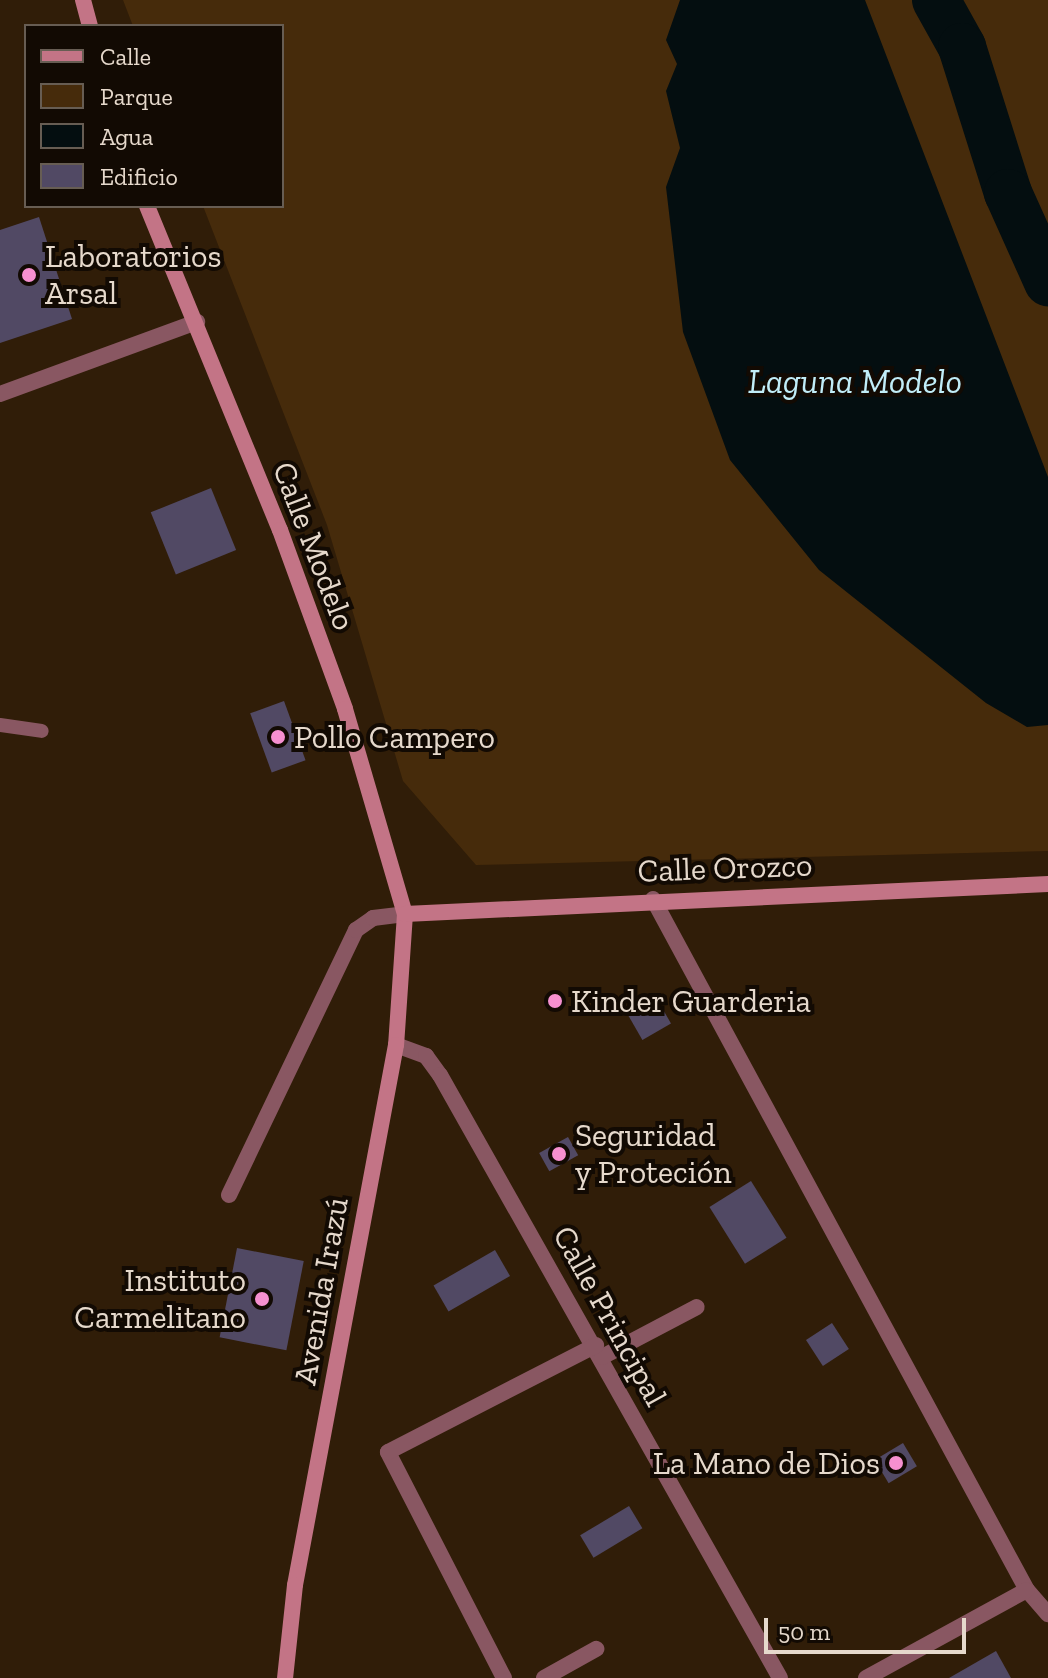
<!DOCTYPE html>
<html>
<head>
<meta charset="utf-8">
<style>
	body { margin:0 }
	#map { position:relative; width:1048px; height:1678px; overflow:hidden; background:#301d08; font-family:"Zilla Slab",serif }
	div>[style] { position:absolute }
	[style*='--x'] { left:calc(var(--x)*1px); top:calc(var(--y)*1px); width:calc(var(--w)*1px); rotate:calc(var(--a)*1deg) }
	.green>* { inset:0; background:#462b0b }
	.water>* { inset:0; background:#040e10 }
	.river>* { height:48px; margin:-24px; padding:0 24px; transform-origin:24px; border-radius:24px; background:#040e10 }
	.building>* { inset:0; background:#514964; transform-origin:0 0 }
	.lane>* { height:14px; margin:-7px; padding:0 7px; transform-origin:7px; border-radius:7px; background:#895762 }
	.street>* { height:16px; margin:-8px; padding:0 8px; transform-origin:8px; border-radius:8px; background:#895762 }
	.secondary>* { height:16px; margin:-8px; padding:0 8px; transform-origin:8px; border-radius:8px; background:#c37486 }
	.dots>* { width:22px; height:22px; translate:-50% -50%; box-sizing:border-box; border:4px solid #120a03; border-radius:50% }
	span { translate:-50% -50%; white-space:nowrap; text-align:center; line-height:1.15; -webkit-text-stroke:8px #120a03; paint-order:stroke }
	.poi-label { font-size:32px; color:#e6d9cc }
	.left { translate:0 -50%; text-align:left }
	.right { translate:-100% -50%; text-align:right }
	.street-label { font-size:32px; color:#e6d9cc }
	.water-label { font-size:34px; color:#c1edf8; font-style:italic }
	.legend { position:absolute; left:24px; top:24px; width:260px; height:184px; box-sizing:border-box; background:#120a03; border:2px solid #675d53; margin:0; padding:10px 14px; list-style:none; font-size:24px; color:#e6d9cc }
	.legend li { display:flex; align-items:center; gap:16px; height:40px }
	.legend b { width:40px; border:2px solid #675d53 }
	.scale { position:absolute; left:764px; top:1618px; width:202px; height:36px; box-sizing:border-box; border:4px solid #e6d9cc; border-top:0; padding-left:10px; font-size:24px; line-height:28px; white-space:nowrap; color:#e6d9cc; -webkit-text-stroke:6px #120a03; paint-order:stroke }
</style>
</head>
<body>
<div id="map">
	<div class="green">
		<div style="clip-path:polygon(123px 0,1048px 0,1048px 851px,476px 865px,403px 781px,327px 525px,203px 206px,282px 206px,282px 26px,133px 26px)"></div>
	</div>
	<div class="water">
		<div style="clip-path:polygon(680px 0,865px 0,1048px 477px,1048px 725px,1027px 727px,986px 703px,819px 570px,730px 460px,683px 332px,666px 187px,680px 148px,666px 91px,677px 64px,666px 40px)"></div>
	</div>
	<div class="river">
		<div style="--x:936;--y:0;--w:54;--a:61"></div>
		<div style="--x:962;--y:47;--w:153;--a:72.5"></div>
		<div style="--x:1008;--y:193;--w:98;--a:65.8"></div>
	</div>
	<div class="building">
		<div style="clip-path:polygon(39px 217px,72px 319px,0 343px,0 230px)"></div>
		<div style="left:211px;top:488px;width:67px;height:65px;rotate:68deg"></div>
		<div style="left:284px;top:701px;width:63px;height:36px;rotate:70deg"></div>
		<div style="left:654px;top:994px;width:34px;height:33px;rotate:60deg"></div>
		<div style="left:568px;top:1137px;width:21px;height:33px;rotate:61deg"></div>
		<div style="left:751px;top:1181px;width:67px;height:49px;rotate:58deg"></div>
		<div style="left:237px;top:1248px;width:68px;height:91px;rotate:11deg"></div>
		<div style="left:495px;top:1250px;width:30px;height:71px;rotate:60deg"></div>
		<div style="left:832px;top:1323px;width:31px;height:31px;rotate:57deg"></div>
		<div style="left:903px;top:1443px;width:27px;height:33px;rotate:59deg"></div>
		<div style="left:629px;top:1506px;width:26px;height:57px;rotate:59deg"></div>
		<div style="clip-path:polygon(996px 1651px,1011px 1678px,949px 1678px)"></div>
	</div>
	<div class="lane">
		<div style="--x:0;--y:725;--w:42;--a:8.1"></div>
	</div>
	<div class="street">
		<div style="--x:0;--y:394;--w:210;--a:-20.1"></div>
		<div style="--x:653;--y:899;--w:786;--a:61.58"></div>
		<div style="--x:1027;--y:1590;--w:32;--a:49"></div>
		<div style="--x:396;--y:1045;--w:32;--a:20"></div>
		<div style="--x:426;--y:1056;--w:24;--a:54"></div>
		<div style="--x:440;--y:1075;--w:692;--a:60.58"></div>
		<div style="--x:229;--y:1195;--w:294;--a:-64.4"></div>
		<div style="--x:356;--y:930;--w:21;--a:-35"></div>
		<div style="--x:373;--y:918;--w:32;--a:-7"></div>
		<div style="--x:602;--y:1357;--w:107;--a:-27.8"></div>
		<div style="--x:504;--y:1678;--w:254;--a:-117.2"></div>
		<div style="--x:388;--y:1452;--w:234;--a:-27.2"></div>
		<div style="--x:544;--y:1678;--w:60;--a:-29.1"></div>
		<div style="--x:866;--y:1678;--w:183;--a:-28.7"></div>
	</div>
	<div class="secondary">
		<div style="--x:83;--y:0;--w:27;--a:75"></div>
		<div style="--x:147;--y:206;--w:350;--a:67.7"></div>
		<div style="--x:280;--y:530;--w:190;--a:70"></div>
		<div style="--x:345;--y:709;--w:214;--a:73.7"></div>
		<div style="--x:405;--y:914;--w:131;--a:93.9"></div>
		<div style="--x:396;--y:1045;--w:549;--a:100.59"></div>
		<div style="--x:295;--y:1585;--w:94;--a:96.1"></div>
		<div style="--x:405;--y:914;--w:644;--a:-2.67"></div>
	</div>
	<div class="dots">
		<div style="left:29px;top:275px;background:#f690d0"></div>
		<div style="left:278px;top:737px;background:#f690d0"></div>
		<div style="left:555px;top:1001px;background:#f690d0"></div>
		<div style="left:559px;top:1154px;background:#f690d0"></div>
		<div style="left:262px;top:1299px;background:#f690d0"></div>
		<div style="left:896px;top:1463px;background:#f690d0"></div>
	</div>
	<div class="poi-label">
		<span class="left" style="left:45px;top:275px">Laboratorios<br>Arsal</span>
		<span class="left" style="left:294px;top:737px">Pollo Campero</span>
		<span class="left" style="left:571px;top:1001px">Kinder Guarderia</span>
		<span class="left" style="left:575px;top:1154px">Seguridad<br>y Proteción</span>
		<span class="right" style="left:246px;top:1299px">Instituto<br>Carmelitano</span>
		<span class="right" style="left:880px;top:1463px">La Mano de Dios</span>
	</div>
	<div class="street-label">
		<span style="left:314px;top:546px;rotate:69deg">Calle Modelo</span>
		<span style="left:725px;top:868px;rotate:-2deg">Calle Orozco</span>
		<span style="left:321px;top:1291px;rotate:-80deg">Avenida Irazú</span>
		<span style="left:610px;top:1316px;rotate:61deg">Calle Principal</span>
	</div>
	<div class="water-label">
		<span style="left:855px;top:382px">Laguna Modelo</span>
	</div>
	<ul class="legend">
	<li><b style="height:10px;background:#c37486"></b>Calle</li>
	<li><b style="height:22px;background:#462b0b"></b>Parque</li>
	<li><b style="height:22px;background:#040e10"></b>Agua</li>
	<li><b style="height:22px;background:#514964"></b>Edificio</li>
	</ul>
	<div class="scale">50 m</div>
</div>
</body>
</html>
